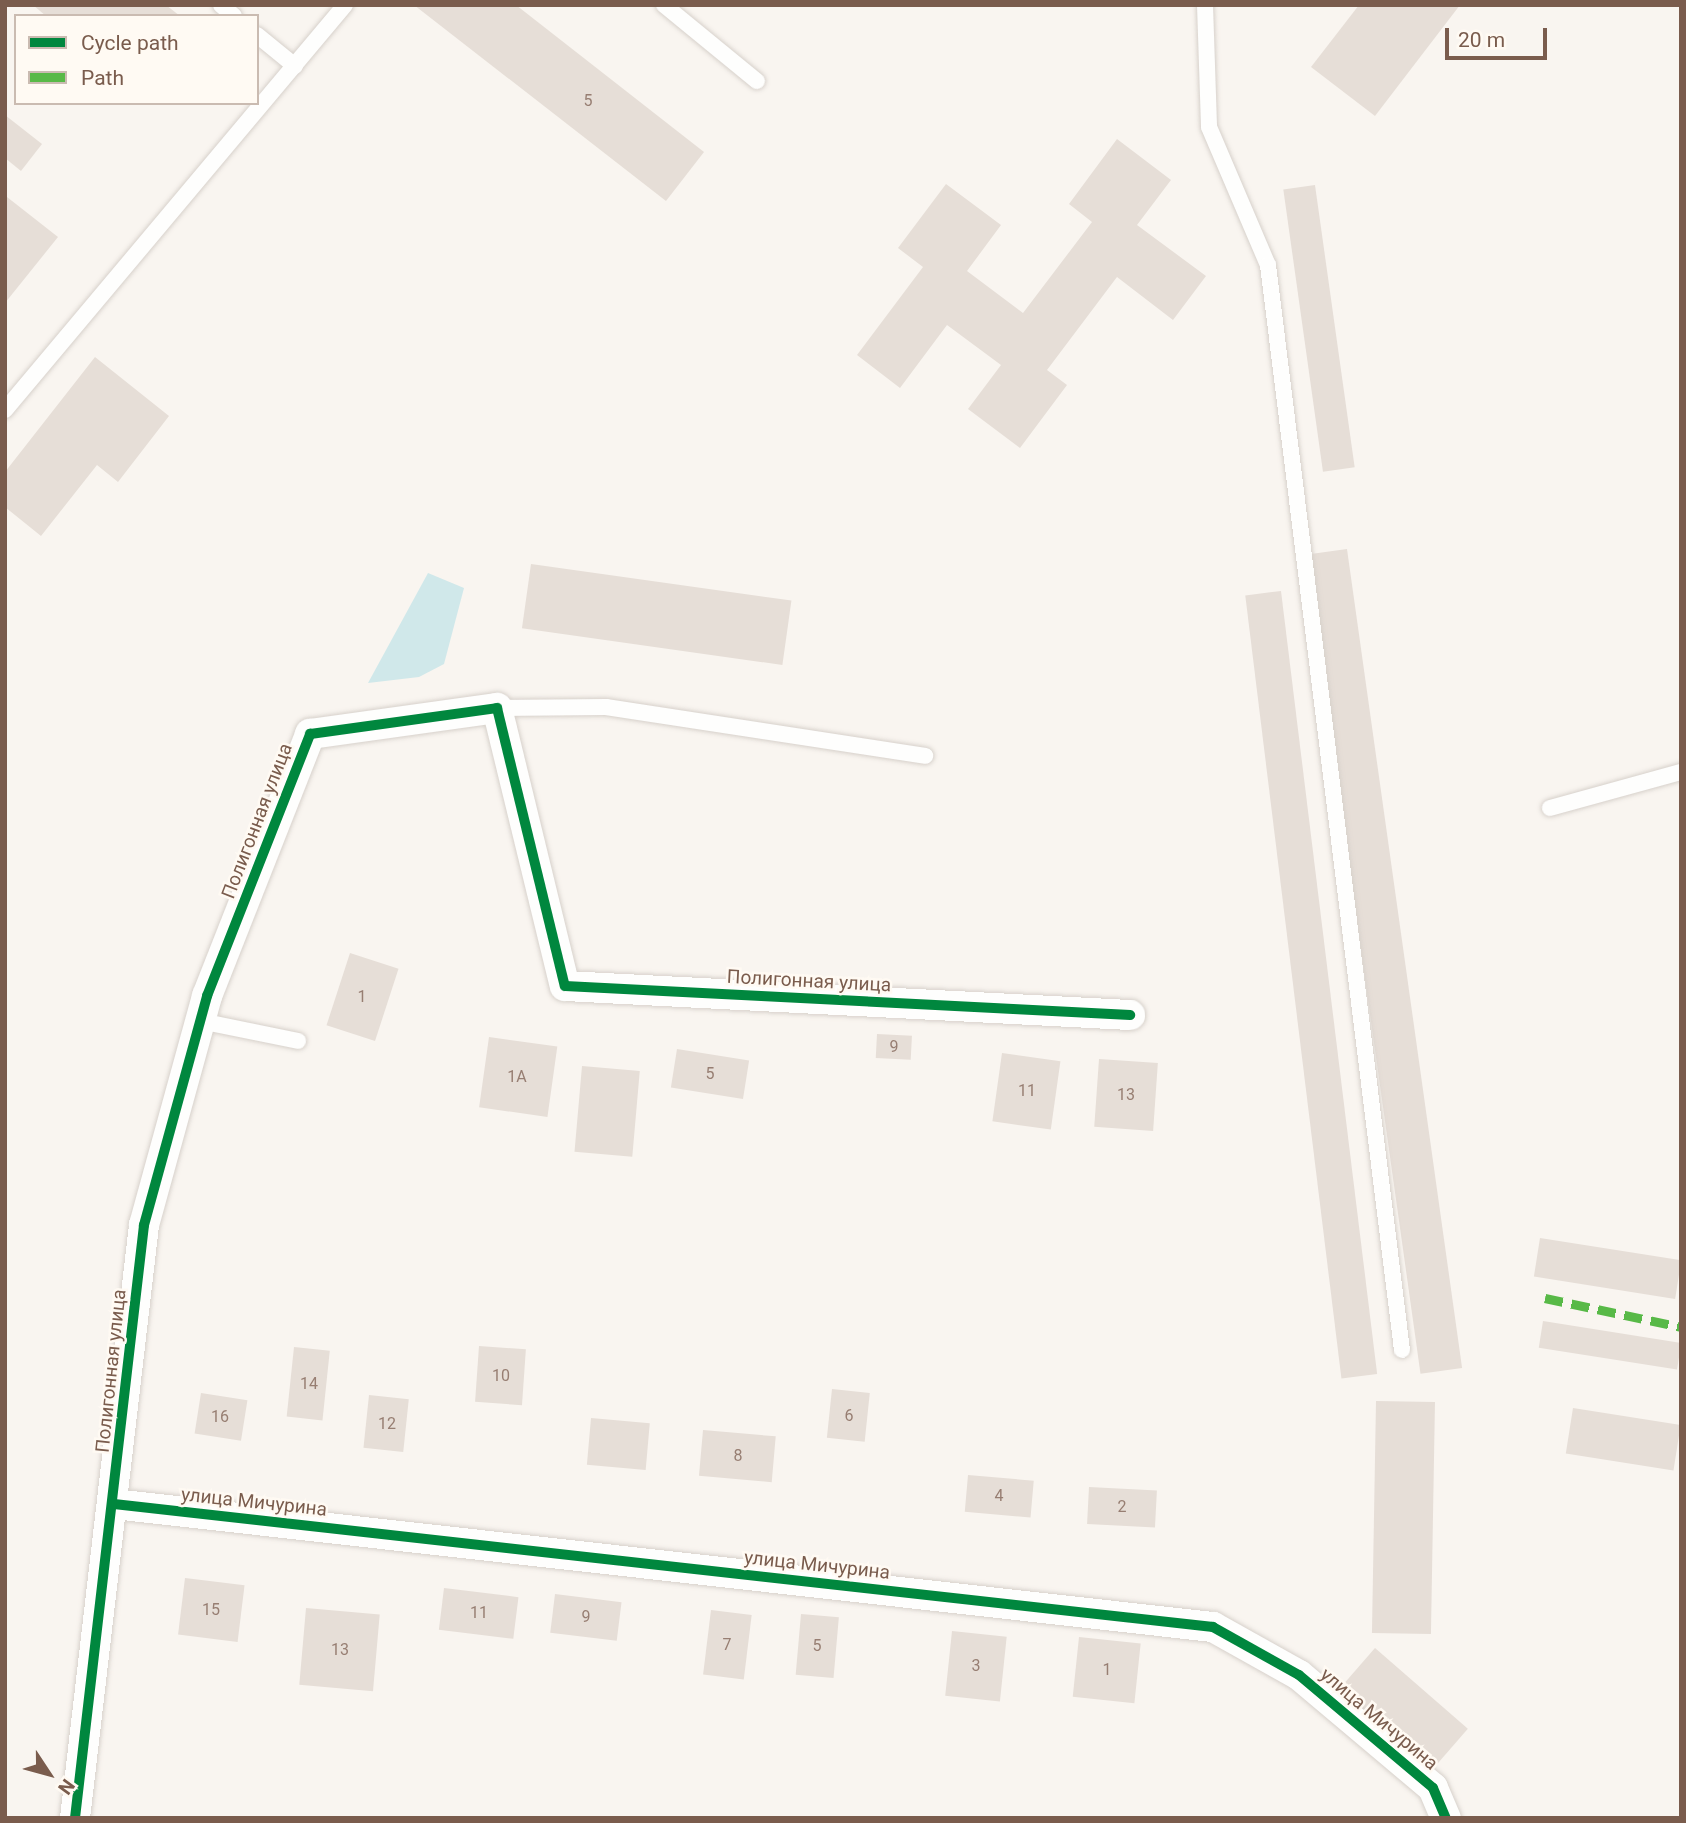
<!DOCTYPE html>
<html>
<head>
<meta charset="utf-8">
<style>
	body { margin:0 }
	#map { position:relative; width:1686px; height:1823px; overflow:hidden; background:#f9f5f0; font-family:Roboto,sans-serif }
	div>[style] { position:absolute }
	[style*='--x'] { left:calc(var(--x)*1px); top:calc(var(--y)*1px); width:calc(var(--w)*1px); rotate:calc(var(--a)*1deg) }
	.water>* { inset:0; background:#d0e8ea }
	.building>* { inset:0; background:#e6ded7; transform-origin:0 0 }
	.roads { filter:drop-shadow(0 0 2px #d7d1cb) drop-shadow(0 0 2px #d7d1cb) }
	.service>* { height:16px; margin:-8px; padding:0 8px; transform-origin:8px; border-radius:8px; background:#fefefd }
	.minor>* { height:30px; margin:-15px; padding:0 15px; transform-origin:15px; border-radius:15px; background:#fefefd }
	.quiet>* { height:9px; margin-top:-4.5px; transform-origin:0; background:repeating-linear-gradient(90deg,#58b947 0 18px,transparent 0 27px) }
	.cycleway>* { height:10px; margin:-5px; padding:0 5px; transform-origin:5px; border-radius:5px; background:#00873e }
	span { translate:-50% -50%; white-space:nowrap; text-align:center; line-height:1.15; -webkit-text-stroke:5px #fffaf3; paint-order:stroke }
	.number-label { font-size:16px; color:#977e72 }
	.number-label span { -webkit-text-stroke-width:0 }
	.street-label { font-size:19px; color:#7a5c4d }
	.frame { position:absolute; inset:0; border:7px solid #7a5c4d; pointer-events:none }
	.legend { position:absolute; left:14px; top:14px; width:245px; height:91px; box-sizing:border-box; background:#fffaf3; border:2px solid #cabbb1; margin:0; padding:9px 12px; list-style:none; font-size:21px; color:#7a5c4d }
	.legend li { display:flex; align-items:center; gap:14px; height:35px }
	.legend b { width:35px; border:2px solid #cabbb1 }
	.north { position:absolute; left:14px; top:1739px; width:70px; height:70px; -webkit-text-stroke:5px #fffaf3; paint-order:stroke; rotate:126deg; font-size:19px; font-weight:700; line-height:28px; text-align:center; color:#7a5c4d }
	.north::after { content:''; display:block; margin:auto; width:24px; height:32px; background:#7a5c4d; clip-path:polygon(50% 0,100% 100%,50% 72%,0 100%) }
	.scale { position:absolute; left:1445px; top:28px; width:102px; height:32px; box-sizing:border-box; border:4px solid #7a5c4d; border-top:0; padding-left:9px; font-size:21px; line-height:24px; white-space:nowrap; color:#7a5c4d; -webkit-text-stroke:5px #fffaf3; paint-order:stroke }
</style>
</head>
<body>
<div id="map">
	<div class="water">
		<div style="clip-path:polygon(428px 573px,464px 588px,444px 664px,419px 677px,368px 683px)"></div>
	</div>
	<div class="building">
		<div style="clip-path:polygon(33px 5px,166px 5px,180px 16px,46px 16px)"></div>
		<div style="clip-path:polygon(414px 5px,516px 5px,704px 152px,666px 201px)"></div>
		<div style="clip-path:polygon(1359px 5px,1460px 5px,1375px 116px,1311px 67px)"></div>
		<div style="clip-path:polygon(5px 115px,42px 144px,21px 171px,5px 158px)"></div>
		<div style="clip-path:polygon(1117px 139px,1171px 180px,1137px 225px,1206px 276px,1173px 320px,1117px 277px,1047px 370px,1067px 385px,1020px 448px,968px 409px,1001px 365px,947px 325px,900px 388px,857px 355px,923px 267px,898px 248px,946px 184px,1001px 225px,967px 271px,1023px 313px,1092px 222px,1069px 204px)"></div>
		<div style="left:1315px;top:185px;width:285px;height:32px;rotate:82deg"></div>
		<div style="clip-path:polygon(7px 197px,58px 237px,5px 303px,5px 199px)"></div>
		<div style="clip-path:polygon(95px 357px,169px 416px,118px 482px,97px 465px,41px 536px,5px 507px,5px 472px)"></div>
		<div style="left:1347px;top:549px;width:827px;height:42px;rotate:82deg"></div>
		<div style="left:531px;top:564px;width:263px;height:65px;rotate:8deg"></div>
		<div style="left:1281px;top:591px;width:789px;height:36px;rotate:83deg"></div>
		<div style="left:350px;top:953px;width:51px;height:76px;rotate:18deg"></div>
		<div style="left:877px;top:1034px;width:35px;height:24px;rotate:3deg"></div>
		<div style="left:489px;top:1037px;width:69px;height:71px;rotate:8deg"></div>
		<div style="left:677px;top:1049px;width:73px;height:39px;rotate:9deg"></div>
		<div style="left:1002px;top:1053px;width:59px;height:69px;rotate:8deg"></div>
		<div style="left:1099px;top:1059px;width:59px;height:68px;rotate:4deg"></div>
		<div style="left:582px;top:1066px;width:58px;height:86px;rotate:5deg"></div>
		<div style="left:1540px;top:1238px;width:143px;height:39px;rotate:9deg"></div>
		<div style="left:1543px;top:1321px;width:140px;height:27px;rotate:9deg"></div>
		<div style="left:479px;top:1346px;width:47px;height:56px;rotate:4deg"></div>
		<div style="left:294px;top:1347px;width:36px;height:70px;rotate:6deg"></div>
		<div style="left:832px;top:1389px;width:38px;height:49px;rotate:6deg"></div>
		<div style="left:201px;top:1393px;width:47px;height:41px;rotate:9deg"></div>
		<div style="left:369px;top:1395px;width:40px;height:53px;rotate:6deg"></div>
		<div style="left:1376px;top:1401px;width:59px;height:232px;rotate:1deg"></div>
		<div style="left:1573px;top:1408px;width:109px;height:46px;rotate:9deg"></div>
		<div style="left:591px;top:1418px;width:59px;height:47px;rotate:5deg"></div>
		<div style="left:703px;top:1430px;width:73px;height:46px;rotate:5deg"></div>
		<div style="left:968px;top:1475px;width:66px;height:37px;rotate:5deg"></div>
		<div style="left:1089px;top:1487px;width:68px;height:37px;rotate:3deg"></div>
		<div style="left:185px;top:1578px;width:60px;height:57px;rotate:7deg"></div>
		<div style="left:444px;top:1588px;width:75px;height:42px;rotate:7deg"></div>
		<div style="left:555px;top:1594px;width:67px;height:39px;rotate:7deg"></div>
		<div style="left:306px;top:1608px;width:74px;height:77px;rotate:5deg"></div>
		<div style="left:711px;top:1610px;width:41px;height:65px;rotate:7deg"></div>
		<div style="left:801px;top:1614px;width:38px;height:61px;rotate:5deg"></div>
		<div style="left:952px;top:1631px;width:55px;height:65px;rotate:6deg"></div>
		<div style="left:1079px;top:1637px;width:62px;height:60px;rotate:6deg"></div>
		<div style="left:1375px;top:1648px;width:123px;height:54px;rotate:41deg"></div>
	</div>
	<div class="roads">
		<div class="service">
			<div style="--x:221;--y:5;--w:17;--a:40"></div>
			<div style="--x:664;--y:5;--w:120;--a:39.3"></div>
			<div style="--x:1205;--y:5;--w:122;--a:88.1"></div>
			<div style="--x:1209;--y:127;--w:150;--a:66.9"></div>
			<div style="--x:1268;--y:265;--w:1093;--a:82.96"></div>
			<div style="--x:257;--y:35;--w:49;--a:39.2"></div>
			<div style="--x:5;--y:410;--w:529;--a:-49.99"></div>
			<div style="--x:497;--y:708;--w:109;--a:-0.5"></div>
			<div style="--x:606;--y:707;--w:323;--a:8.7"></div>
			<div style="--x:1550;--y:808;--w:136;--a:-15.4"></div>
			<div style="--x:200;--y:1021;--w:100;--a:11.5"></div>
		</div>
		<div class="minor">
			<div style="--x:114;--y:1504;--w:1106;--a:6.39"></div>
			<div style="--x:1213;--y:1627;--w:98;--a:29.2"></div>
			<div style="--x:1299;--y:1675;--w:175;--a:40.1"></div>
			<div style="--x:1433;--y:1788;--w:33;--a:67"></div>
			<div style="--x:75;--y:1818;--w:597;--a:-83.36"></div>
			<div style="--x:144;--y:1225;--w:238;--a:-74.6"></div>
			<div style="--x:207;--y:996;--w:282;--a:-68.5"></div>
			<div style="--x:310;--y:734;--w:189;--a:-7.9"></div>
			<div style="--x:497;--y:708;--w:286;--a:76.3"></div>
			<div style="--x:565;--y:986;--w:566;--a:2.94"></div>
		</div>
	</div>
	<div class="quiet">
		<div style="--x:1545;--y:1298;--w:139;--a:12"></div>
	</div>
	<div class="cycleway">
		<div style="--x:114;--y:1504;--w:1106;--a:6.39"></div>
		<div style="--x:1213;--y:1627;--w:98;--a:29.2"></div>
		<div style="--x:1299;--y:1675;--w:175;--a:40.1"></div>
		<div style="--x:1433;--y:1788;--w:33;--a:67"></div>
		<div style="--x:75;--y:1818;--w:597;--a:-83.36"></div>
		<div style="--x:144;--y:1225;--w:238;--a:-74.6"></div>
		<div style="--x:207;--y:996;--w:282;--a:-68.5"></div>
		<div style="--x:310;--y:734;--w:189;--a:-7.9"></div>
		<div style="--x:497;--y:708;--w:286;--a:76.3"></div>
		<div style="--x:565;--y:986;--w:566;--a:2.94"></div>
	</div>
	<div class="number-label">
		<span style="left:588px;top:101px">5</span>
		<span style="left:362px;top:997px">1</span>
		<span style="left:894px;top:1047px">9</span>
		<span style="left:710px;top:1074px">5</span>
		<span style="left:517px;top:1077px">1А</span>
		<span style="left:1027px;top:1091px">11</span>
		<span style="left:1126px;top:1095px">13</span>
		<span style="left:501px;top:1376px">10</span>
		<span style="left:309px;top:1384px">14</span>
		<span style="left:849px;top:1416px">6</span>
		<span style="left:220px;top:1417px">16</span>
		<span style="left:387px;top:1424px">12</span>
		<span style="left:738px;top:1456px">8</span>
		<span style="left:999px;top:1496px">4</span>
		<span style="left:1122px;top:1507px">2</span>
		<span style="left:211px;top:1610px">15</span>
		<span style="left:479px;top:1613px">11</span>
		<span style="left:586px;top:1617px">9</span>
		<span style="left:727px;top:1645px">7</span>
		<span style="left:817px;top:1646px">5</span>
		<span style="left:340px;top:1650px">13</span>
		<span style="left:976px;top:1666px">3</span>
		<span style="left:1107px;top:1670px">1</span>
	</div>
	<div class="street-label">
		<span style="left:257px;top:821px;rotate:-69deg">Полигонная улица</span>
		<span style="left:809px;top:981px;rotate:3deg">Полигонная улица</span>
		<span style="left:111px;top:1371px;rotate:-84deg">Полигонная улица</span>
		<span style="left:254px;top:1502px;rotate:6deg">улица Мичурина</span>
		<span style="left:817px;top:1565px;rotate:6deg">улица Мичурина</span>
		<span style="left:1379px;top:1719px;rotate:40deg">улица Мичурина</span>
	</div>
	<div class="frame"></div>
	<ul class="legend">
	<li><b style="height:9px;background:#00873e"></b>Cycle path</li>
	<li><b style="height:9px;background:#58b947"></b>Path</li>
	</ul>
	<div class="north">N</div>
	<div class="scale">20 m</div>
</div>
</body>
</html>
